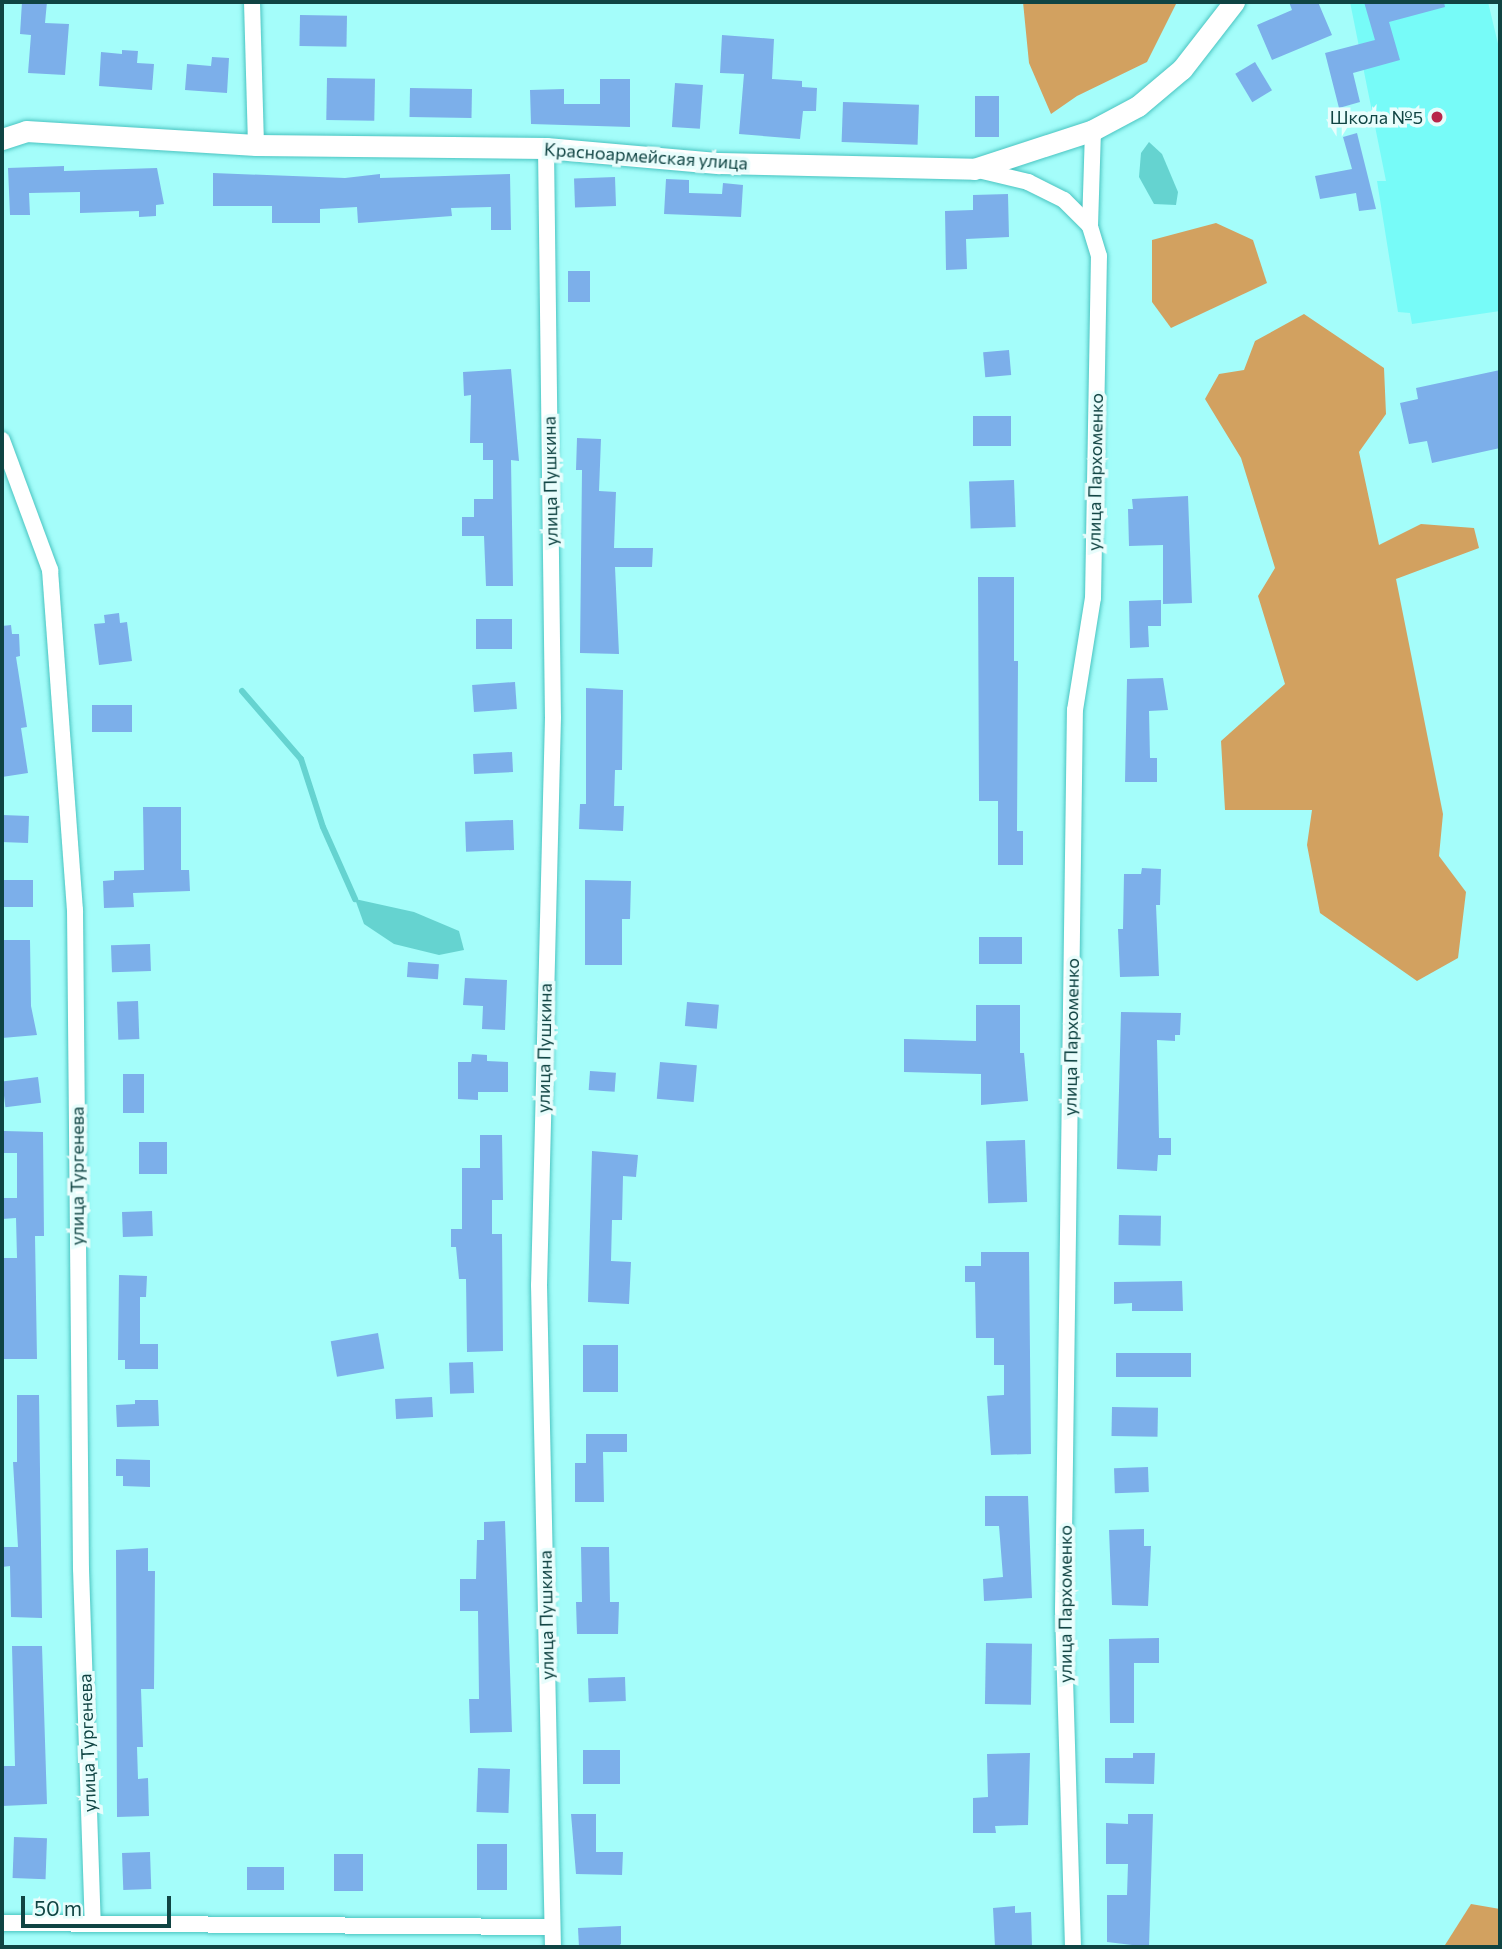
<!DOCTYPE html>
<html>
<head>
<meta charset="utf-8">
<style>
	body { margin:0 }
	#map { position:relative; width:1502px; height:1949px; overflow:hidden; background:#a4fdfa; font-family:Commissioner,sans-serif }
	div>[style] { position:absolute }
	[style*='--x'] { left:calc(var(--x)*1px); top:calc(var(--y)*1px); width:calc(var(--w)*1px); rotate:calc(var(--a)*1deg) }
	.built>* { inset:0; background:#77fbf8 }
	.forest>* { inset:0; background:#d2a160 }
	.water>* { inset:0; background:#65d3d0 }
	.stream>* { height:6px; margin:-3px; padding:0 3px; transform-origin:3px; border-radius:3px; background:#65d3d0 }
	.building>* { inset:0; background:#7cafea; transform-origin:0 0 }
	.roads { filter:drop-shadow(0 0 2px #4ac4c1) drop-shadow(0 0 2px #4ac4c1) }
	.street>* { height:16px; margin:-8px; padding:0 8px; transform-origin:8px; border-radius:8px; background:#fff }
	.secondary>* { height:21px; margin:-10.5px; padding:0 10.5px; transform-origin:10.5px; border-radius:10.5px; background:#fff }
	.dots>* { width:19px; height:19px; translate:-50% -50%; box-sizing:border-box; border:4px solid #e8fdfc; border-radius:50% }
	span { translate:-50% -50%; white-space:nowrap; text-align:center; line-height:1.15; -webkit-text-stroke:7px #e8fdfc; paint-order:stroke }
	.poi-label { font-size:18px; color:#104443 }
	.right { translate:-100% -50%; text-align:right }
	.street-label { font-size:18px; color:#104443 }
	.frame { position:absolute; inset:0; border:4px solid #104443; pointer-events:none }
	.scale { position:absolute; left:21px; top:1896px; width:150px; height:32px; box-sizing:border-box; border:4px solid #104443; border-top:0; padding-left:9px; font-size:21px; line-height:24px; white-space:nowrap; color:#104443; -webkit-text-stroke:5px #e8fdfc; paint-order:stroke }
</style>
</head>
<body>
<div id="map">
	<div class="built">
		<div style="clip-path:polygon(1350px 2px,1488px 2px,1500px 52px,1500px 311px,1412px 324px,1410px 313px,1398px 312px,1377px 181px,1386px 181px)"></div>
	</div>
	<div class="forest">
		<div style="clip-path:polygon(1023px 2px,1177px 2px,1147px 62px,1077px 96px,1051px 114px,1029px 63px)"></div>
		<div style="clip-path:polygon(1216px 223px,1253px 240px,1267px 283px,1171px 328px,1152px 302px,1152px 240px)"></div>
		<div style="clip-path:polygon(1304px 314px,1384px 368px,1386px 414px,1359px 452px,1379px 545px,1421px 524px,1474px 528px,1479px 548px,1396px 579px,1443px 814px,1439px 856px,1466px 892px,1458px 958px,1417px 981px,1320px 913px,1307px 845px,1312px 810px,1225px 810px,1221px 741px,1285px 684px,1258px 596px,1275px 568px,1241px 458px,1205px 399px,1219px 374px,1244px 370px,1255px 341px)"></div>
		<div style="clip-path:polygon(1471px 1904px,1500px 1909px,1500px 1947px,1445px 1945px)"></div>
	</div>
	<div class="water">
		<div style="clip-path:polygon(1149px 142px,1162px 154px,1178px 192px,1176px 205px,1154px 204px,1139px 177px,1141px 153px)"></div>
		<div style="clip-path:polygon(355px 899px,414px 912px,459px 931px,464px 950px,439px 955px,394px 944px,364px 924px)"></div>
	</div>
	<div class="stream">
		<div style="--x:242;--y:691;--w:90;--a:49.1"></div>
		<div style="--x:301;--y:759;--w:71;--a:72.1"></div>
		<div style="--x:323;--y:827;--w:79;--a:66"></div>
	</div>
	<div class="building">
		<div style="clip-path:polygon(22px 2px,47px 2px,45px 23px,69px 24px,65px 75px,28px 73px,31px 35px,20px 34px)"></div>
		<div style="clip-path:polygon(1289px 2px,1318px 2px,1332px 35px,1272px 60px,1257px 25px,1292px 10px)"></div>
		<div style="clip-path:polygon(1364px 2px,1444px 2px,1445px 7px,1389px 22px,1400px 60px,1353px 73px,1360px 102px,1339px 108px,1325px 53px,1375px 40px)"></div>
		<div style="left:300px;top:15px;width:47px;height:31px;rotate:1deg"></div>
		<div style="clip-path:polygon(722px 35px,774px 39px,772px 79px,802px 81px,802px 87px,817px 88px,816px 111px,803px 111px,800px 139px,739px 134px,744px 74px,720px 73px)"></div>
		<div style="clip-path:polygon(122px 50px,138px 51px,137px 63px,154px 64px,152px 90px,99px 86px,101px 52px,122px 54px)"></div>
		<div style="clip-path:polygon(212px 57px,229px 58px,227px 93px,185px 90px,187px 64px,211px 66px)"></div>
		<div style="left:1255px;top:62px;width:33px;height:23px;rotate:59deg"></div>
		<div style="left:327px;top:78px;width:48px;height:42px;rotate:1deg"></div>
		<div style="clip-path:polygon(600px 79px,630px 79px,630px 127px,531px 124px,530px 90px,564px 89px,564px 104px,600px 104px)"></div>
		<div style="left:675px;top:83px;width:28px;height:44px;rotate:4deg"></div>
		<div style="left:410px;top:88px;width:62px;height:29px;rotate:1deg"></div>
		<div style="left:975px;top:96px;width:24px;height:41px"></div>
		<div style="left:843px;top:102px;width:76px;height:40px;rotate:2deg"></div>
		<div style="clip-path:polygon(1357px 133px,1376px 209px,1359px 211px,1356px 193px,1320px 199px,1315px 176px,1352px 169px,1343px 137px)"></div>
		<div style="clip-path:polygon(64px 166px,64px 171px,157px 168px,164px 204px,156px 205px,156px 216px,139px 217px,139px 211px,80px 213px,80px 192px,29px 193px,30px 215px,10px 215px,8px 168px)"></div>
		<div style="clip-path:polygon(213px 173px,345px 178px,380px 174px,380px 178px,510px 174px,511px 230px,491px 230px,491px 207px,451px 208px,452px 216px,358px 223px,357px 207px,320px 209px,320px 223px,272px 223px,272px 206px,213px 206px)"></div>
		<div style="left:615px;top:177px;width:29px;height:41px;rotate:88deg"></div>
		<div style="clip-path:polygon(666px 179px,689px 180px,689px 193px,722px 194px,723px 183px,743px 185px,741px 217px,664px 214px)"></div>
		<div style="clip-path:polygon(1008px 194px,1009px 237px,966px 239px,967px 269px,946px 270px,945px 211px,973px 210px,973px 195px)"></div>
		<div style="left:568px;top:271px;width:22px;height:31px"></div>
		<div style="left:1009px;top:350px;width:25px;height:26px;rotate:85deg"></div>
		<div style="clip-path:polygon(511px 369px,519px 461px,511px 460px,513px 586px,486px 586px,484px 536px,462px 536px,462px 517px,474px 517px,474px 499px,493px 499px,493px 460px,483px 460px,483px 443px,470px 443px,471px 395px,464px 396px,463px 372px)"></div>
		<div style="clip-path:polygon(1500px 370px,1500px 448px,1432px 463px,1427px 441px,1409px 444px,1400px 403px,1418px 399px,1416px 388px)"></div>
		<div style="left:973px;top:416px;width:38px;height:30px"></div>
		<div style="clip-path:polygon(577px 438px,601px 439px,599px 491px,616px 492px,614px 548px,653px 548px,652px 567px,615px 567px,619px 654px,580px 653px,582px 470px,576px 470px)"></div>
		<div style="left:1014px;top:480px;width:47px;height:45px;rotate:88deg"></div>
		<div style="clip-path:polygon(1188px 496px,1192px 603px,1163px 604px,1163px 545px,1129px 546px,1128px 509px,1133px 509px,1132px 499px)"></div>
		<div style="clip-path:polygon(978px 577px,1014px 577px,1014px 661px,1018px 661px,1017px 831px,1023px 831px,1023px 865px,998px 865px,998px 801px,979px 801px)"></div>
		<div style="clip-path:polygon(1161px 600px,1161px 626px,1148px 626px,1149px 647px,1130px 648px,1129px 601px)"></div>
		<div style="clip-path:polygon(119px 613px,120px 623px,127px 622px,132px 661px,99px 665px,94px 624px,105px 623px,104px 615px)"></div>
		<div style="left:476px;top:619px;width:36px;height:30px"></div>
		<div style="clip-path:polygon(11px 625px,12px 634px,19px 634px,20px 656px,16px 657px,27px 727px,21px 728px,28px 773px,2px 777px,2px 626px)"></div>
		<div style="clip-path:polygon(1163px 678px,1168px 710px,1149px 711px,1150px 758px,1157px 758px,1157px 782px,1125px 782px,1127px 679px)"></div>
		<div style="left:515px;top:682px;width:27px;height:43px;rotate:86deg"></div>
		<div style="clip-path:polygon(586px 688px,623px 690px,622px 770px,615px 770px,614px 806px,624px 806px,623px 831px,579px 829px,580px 804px,586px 804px)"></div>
		<div style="left:92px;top:705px;width:40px;height:27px"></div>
		<div style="left:512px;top:752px;width:20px;height:39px;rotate:87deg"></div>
		<div style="clip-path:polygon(143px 807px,181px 807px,181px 870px,189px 870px,190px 891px,133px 893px,134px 907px,104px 908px,103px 881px,114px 880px,114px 871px,144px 870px)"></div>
		<div style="left:2px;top:815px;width:27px;height:27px;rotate:2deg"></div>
		<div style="left:513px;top:820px;width:30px;height:48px;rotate:88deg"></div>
		<div style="clip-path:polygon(1142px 868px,1161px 869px,1160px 905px,1156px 905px,1159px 976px,1120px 977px,1118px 929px,1123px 929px,1124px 874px,1141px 874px)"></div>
		<div style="left:2px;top:880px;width:31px;height:27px"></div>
		<div style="clip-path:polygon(585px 880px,631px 881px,630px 919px,622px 919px,622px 965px,585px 965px)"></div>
		<div style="left:1022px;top:937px;width:27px;height:43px;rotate:90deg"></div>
		<div style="clip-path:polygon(2px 940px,30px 940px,31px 1006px,37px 1035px,2px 1038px)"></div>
		<div style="left:150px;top:944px;width:27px;height:39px;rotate:88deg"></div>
		<div style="left:408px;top:962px;width:31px;height:15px;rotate:4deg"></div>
		<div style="clip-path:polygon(465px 978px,507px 980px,505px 1030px,482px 1029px,483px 1006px,463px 1005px)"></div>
		<div style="left:138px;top:1001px;width:38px;height:21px;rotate:88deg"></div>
		<div style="left:687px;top:1002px;width:32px;height:24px;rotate:5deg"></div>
		<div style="clip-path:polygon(976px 1005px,1020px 1005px,1020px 1053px,1024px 1053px,1028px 1101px,981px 1105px,981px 1074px,904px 1072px,904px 1039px,976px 1041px)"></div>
		<div style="clip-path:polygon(1121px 1012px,1181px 1013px,1180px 1035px,1175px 1035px,1175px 1041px,1157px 1040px,1159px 1138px,1171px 1138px,1171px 1155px,1158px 1155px,1157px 1171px,1117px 1169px)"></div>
		<div style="clip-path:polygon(472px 1054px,487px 1055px,487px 1061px,508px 1062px,508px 1092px,478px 1092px,478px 1100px,458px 1099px,458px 1062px,471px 1062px)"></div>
		<div style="left:660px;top:1062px;width:37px;height:37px;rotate:5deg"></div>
		<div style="left:590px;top:1071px;width:26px;height:19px;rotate:4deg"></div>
		<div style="left:123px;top:1074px;width:21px;height:39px"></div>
		<div style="left:38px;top:1077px;width:26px;height:36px;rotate:83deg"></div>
		<div style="clip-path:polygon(4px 1131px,43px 1132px,44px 1236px,35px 1236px,37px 1359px,2px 1359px,2px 1258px,17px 1258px,16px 1218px,2px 1219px,2px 1198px,17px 1198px,17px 1153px,3px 1153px)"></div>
		<div style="clip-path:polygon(480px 1135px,502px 1135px,503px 1200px,492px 1200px,492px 1234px,502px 1234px,503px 1351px,467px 1352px,466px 1279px,459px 1279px,456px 1247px,451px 1247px,451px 1229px,462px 1229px,462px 1168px,480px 1168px)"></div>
		<div style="left:1025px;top:1140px;width:62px;height:39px;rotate:88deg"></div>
		<div style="left:139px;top:1142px;width:28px;height:32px"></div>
		<div style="clip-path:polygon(592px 1151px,638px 1155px,636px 1177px,623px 1176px,622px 1220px,612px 1220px,611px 1261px,631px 1262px,629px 1304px,588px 1302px)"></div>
		<div style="left:152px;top:1211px;width:25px;height:30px;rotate:88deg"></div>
		<div style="left:1119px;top:1215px;width:42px;height:30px;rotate:1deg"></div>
		<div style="clip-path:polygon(981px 1252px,1029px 1252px,1031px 1454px,991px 1455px,987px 1396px,1004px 1395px,1004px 1365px,994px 1365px,994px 1338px,976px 1338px,975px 1282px,965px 1282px,965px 1266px,981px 1266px)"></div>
		<div style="clip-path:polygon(119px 1275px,147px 1276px,146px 1297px,140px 1297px,140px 1344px,158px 1344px,158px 1369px,125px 1369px,125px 1360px,118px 1360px)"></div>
		<div style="clip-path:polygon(1182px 1281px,1183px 1311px,1132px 1311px,1132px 1303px,1114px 1304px,1114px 1282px)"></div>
		<div style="left:378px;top:1333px;width:36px;height:48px;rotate:80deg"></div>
		<div style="left:583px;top:1345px;width:35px;height:47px"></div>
		<div style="left:1191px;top:1353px;width:24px;height:75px;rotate:90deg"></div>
		<div style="left:473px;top:1362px;width:31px;height:24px;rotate:88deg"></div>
		<div style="clip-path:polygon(17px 1395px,39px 1395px,42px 1618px,11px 1617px,10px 1566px,2px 1567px,2px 1547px,18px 1547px,13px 1462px,17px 1462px)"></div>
		<div style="left:432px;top:1397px;width:20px;height:37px;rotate:87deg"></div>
		<div style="clip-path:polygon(135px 1400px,158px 1400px,159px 1426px,117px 1427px,116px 1405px,135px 1404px)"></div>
		<div style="left:1112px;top:1407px;width:46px;height:29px;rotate:1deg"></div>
		<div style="clip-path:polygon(586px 1434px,627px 1434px,627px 1452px,603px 1452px,604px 1502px,575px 1502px,575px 1463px,586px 1463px)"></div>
		<div style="clip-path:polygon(116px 1459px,150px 1460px,150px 1487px,123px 1486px,123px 1476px,116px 1476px)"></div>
		<div style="left:1148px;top:1467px;width:25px;height:34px;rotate:88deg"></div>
		<div style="clip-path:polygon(985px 1496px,1028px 1496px,1032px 1598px,984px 1601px,983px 1579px,1003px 1577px,999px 1526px,985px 1526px)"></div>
		<div style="clip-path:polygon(505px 1521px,512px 1732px,470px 1733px,469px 1699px,479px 1699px,478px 1611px,460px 1611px,460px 1579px,476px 1579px,477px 1540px,484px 1540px,484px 1522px)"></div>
		<div style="clip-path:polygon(1144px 1529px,1144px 1546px,1151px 1546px,1148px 1606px,1112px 1605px,1109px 1530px)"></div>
		<div style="clip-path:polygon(581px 1547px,609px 1547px,610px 1602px,619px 1602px,618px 1634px,577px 1634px,576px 1602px,582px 1602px)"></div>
		<div style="clip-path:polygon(148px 1548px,148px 1571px,155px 1571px,154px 1689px,141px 1689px,143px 1747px,137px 1747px,138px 1779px,148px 1778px,149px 1816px,117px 1817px,116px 1550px)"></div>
		<div style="clip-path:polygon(1159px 1638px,1159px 1663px,1134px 1663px,1134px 1723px,1110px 1723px,1109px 1639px)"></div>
		<div style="left:986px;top:1643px;width:46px;height:61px;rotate:1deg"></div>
		<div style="clip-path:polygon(12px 1646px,42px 1646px,47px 1804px,2px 1806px,2px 1766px,15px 1766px)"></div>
		<div style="left:625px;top:1677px;width:24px;height:37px;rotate:88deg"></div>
		<div style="left:583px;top:1750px;width:37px;height:34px"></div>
		<div style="clip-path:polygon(1030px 1753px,1028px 1825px,995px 1826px,996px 1833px,973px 1833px,973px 1798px,988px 1797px,987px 1754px)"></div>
		<div style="clip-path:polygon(1133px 1753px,1155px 1753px,1154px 1784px,1105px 1783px,1105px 1758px,1133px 1758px)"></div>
		<div style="left:478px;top:1768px;width:32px;height:44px;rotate:2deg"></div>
		<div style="clip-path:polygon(571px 1814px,596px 1814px,596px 1852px,623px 1852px,622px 1875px,576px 1874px)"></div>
		<div style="clip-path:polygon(1128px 1814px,1153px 1814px,1149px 1947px,1107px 1942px,1107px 1895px,1127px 1895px,1128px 1864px,1106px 1864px,1106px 1823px,1128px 1824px)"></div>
		<div style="left:14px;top:1837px;width:33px;height:41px;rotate:2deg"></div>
		<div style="left:477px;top:1844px;width:30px;height:46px"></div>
		<div style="left:150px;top:1852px;width:37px;height:28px;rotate:88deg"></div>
		<div style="left:363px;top:1854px;width:37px;height:29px;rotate:90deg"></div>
		<div style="left:284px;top:1867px;width:23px;height:37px;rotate:90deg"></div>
		<div style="clip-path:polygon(1015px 1906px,1015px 1913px,1031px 1912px,1032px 1947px,995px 1947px,993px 1908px)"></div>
		<div style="clip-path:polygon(621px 1926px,621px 1944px,617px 1947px,579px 1947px,578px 1928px)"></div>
	</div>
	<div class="roads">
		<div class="street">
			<div style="--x:252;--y:2;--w:143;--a:88.4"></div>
			<div style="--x:546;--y:148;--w:569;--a:89.3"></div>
			<div style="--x:553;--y:717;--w:568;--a:91.41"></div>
			<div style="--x:539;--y:1285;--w:662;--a:88.79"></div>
			<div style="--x:974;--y:169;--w:56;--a:13.5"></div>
			<div style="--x:1028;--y:182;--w:40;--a:26.6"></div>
			<div style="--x:1064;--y:200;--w:37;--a:45"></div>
			<div style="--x:2;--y:440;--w:139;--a:69.7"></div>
			<div style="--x:50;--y:570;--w:341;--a:85.8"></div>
			<div style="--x:75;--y:910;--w:659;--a:89.48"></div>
			<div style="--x:81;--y:1569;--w:353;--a:88.1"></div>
			<div style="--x:2;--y:1923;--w:550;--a:0.42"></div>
			<div style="--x:1073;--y:1947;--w:337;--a:-91.7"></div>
			<div style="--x:1063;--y:1610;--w:900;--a:-89.24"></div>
			<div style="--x:1075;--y:710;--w:113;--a:-80.9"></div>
			<div style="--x:1093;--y:598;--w:342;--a:-89"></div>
			<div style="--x:1099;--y:256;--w:31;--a:-107"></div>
			<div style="--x:1090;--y:226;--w:96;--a:-88.2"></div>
		</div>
		<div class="secondary">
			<div style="--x:2;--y:139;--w:25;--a:-18"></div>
			<div style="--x:26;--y:131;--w:230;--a:3.5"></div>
			<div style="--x:256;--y:145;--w:290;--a:0.6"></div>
			<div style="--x:546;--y:148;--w:174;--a:5"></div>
			<div style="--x:719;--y:163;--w:255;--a:1.3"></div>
			<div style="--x:974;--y:169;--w:125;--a:-18.1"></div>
			<div style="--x:1093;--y:130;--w:51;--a:-28.1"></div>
			<div style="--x:1138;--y:106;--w:57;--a:-40.1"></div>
			<div style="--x:1182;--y:69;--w:85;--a:-52.2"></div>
		</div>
	</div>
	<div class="dots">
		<div style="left:1437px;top:117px;background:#b7264a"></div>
	</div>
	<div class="poi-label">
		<span class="right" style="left:1423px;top:117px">Школа №5</span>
	</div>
	<div class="street-label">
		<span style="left:646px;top:156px;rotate:4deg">Красноармейская улица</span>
		<span style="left:1095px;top:472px;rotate:-89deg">улица Пархоменко</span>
		<span style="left:550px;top:481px;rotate:-91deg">улица Пушкина</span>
		<span style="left:1071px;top:1037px;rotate:-89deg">улица Пархоменко</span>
		<span style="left:544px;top:1048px;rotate:-89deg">улица Пушкина</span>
		<span style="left:77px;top:1176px;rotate:-90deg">улица Тургенева</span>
		<span style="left:1065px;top:1604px;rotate:-90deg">улица Пархоменко</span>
		<span style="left:546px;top:1615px;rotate:-91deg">улица Пушкина</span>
		<span style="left:87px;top:1743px;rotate:-92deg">улица Тургенева</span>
	</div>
	<div class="frame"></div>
	<div class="scale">50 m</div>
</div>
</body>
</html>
